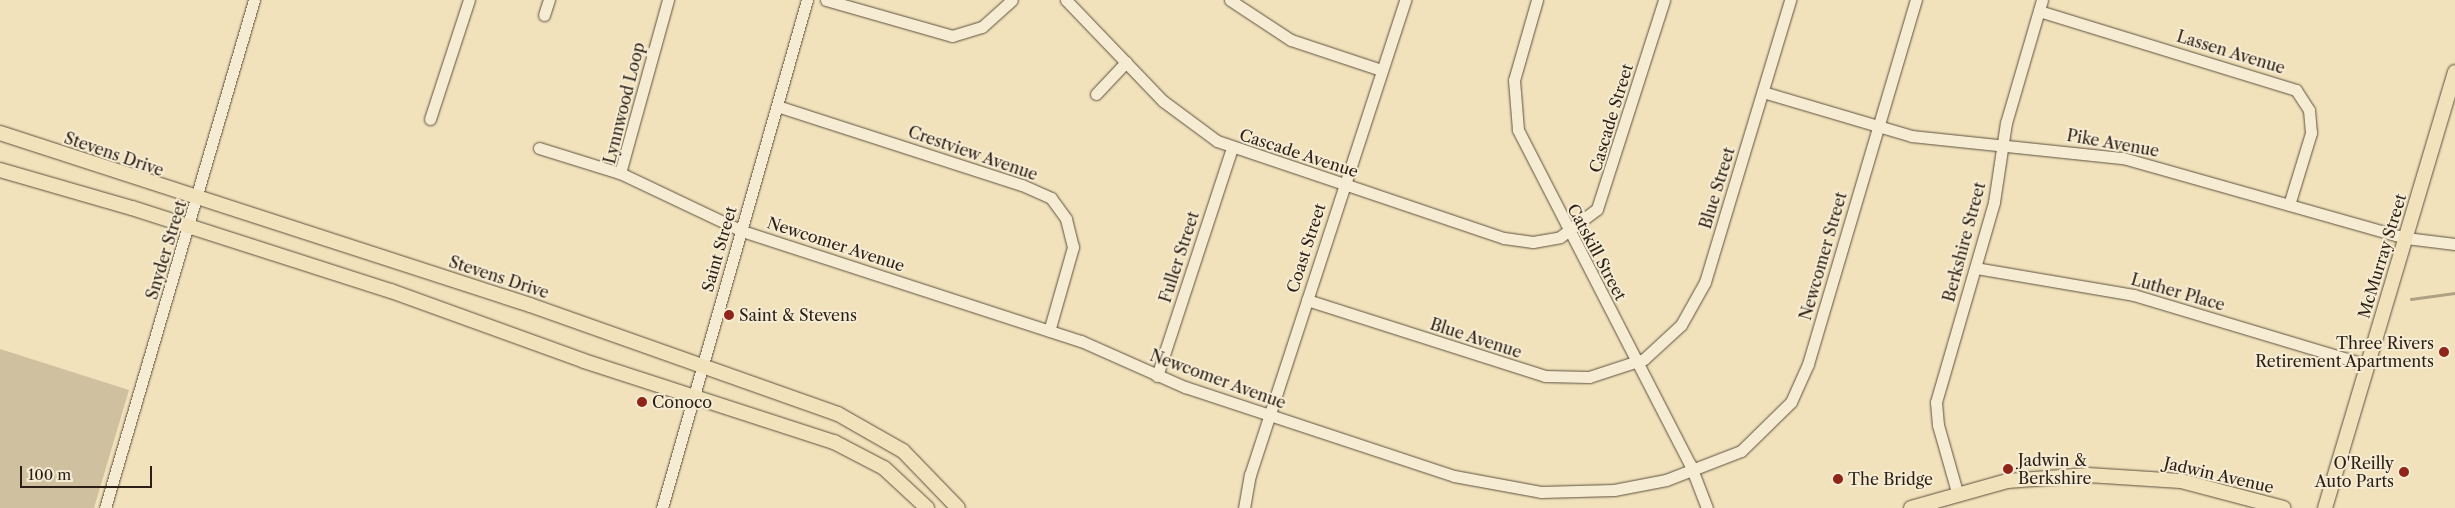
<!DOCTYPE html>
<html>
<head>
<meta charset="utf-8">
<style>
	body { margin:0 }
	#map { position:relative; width:2455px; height:508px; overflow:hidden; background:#f1e2bb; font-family:"Libre Caslon Text",serif }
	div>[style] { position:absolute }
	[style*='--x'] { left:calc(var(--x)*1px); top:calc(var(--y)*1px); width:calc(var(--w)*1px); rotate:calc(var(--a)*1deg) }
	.green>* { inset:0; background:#cfc19f }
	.stream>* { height:2.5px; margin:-1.25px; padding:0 1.25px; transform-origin:1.25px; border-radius:1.25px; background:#aea083 }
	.roads { filter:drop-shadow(0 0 1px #5c503f) drop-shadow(0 0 1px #5c503f) }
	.minor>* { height:11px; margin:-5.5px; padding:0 5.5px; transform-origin:5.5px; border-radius:5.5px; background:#f6ecd3 }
	.major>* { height:14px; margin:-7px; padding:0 7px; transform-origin:7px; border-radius:7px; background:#f1e2bb }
	.dots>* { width:14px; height:14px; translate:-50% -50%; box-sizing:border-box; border:2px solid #f6ecd3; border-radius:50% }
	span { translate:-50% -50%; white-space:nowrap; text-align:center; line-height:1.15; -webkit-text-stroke:4px #f6ecd3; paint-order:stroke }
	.street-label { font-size:16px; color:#2b1f16 }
	.poi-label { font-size:16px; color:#2b1f16 }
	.left { translate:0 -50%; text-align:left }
	.right { translate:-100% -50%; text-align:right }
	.scale { position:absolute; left:20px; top:466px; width:132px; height:22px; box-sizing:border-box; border:2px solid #2b1f16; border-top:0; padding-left:6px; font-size:15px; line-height:18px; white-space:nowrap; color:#2b1f16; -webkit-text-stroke:4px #f6ecd3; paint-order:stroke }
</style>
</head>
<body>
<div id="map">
	<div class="green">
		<div style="clip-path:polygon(0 349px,129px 390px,94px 508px,0 508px)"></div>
	</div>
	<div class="stream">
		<div style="--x:2411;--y:299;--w:44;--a:-7.8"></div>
	</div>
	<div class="roads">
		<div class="minor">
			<div style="--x:826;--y:0;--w:131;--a:15.9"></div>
			<div style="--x:952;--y:36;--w:31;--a:-17"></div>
			<div style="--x:982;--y:27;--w:40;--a:-42"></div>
			<div style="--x:1066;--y:0;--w:140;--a:46.2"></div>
			<div style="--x:1163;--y:101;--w:67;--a:36.5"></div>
			<div style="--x:1217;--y:141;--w:303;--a:18.7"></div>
			<div style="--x:1504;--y:238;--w:29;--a:8"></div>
			<div style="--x:1533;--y:242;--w:27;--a:-10"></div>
			<div style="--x:1560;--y:237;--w:46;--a:-37.1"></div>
			<div style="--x:1597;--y:209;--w:219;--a:-72.2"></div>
			<div style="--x:1230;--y:0;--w:73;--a:33.3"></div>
			<div style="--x:1291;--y:40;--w:95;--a:18.4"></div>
			<div style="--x:1537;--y:0;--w:83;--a:106"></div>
			<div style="--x:1514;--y:80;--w:50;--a:85.4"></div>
			<div style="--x:1518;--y:130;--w:376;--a:62.8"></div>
			<div style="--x:1690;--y:464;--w:47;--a:68.9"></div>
			<div style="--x:2039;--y:11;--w:269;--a:17.1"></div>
			<div style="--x:2296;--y:90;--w:24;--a:57"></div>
			<div style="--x:2309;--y:110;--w:23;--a:85"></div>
			<div style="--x:2311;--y:133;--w:75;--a:107"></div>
			<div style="--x:544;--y:15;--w:16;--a:-72"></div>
			<div style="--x:1763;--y:92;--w:155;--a:16.5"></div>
			<div style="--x:1912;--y:136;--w:212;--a:6"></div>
			<div style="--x:2123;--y:158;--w:294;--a:15.8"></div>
			<div style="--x:2406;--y:238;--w:49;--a:7"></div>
			<div style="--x:1096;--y:94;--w:44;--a:-46.8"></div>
			<div style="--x:777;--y:106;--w:257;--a:17.9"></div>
			<div style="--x:1022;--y:185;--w:32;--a:24"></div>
			<div style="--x:1051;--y:198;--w:26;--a:54"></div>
			<div style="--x:1066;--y:219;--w:29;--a:76"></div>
			<div style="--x:1073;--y:247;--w:87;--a:105.9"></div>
			<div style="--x:430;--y:119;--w:125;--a:-71.9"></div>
			<div style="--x:539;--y:148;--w:85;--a:17.2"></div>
			<div style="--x:620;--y:173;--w:135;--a:25.4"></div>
			<div style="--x:742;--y:231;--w:356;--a:18"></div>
			<div style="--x:1081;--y:341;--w:114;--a:23.9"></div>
			<div style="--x:1185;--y:387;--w:283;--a:18.3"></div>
			<div style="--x:1454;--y:476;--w:88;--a:10.4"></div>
			<div style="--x:1541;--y:492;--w:73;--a:-1.6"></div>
			<div style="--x:1614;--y:490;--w:53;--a:-10.9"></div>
			<div style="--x:1666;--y:480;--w:80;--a:-21.1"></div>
			<div style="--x:1741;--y:451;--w:70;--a:-44.4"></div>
			<div style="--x:1791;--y:402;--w:42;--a:-65.9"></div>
			<div style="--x:1808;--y:364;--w:380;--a:-73.5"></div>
			<div style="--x:620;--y:173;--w:180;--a:-74.5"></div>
			<div style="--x:1976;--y:268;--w:160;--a:9.7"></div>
			<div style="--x:2134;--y:295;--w:244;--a:16.7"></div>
			<div style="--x:1307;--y:300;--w:250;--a:17.7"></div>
			<div style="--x:1545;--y:376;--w:44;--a:1.3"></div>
			<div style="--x:1589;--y:377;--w:58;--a:-18.1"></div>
			<div style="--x:1644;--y:359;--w:50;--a:-42.6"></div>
			<div style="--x:1681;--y:325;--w:49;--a:-60.8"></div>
			<div style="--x:1705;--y:282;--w:295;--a:-73.2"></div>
			<div style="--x:1157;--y:376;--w:240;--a:-71.8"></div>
			<div style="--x:1957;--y:492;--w:70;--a:-105.8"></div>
			<div style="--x:1938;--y:425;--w:23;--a:-95"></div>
			<div style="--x:1936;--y:402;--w:208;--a:-73.8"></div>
			<div style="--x:1994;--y:202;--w:80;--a:-81.4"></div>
			<div style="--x:2006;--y:123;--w:128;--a:-73.7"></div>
			<div style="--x:105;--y:508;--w:529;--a:-73.65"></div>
			<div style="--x:662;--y:508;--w:528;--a:-74.07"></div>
			<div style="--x:1244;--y:508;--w:34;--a:-80"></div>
			<div style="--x:1250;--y:475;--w:500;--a:-71.9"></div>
		</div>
		<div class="major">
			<div style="--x:0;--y:133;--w:557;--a:17.98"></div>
			<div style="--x:530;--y:305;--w:327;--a:19.5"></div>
			<div style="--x:838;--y:414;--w:75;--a:29.6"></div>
			<div style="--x:903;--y:451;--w:79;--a:46"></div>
			<div style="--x:0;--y:170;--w:137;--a:16.1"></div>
			<div style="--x:132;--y:208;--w:272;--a:17.8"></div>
			<div style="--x:391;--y:291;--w:205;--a:19.9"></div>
			<div style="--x:584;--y:361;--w:263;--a:18"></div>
			<div style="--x:834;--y:442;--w:56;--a:27.5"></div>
			<div style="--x:884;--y:468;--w:59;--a:42.9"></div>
			<div style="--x:1911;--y:508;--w:100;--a:-15.7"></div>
			<div style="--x:2007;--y:481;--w:81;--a:-4.2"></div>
			<div style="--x:2088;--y:475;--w:93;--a:3.7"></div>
			<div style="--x:2181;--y:481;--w:106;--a:14.8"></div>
			<div style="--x:2325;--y:508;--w:455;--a:-73.4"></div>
		</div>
	</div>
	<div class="dots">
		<div style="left:729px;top:315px;background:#8f2418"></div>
		<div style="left:2444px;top:352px;background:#8f2418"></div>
		<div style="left:642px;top:402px;background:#8f2418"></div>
		<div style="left:2008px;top:469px;background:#8f2418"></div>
		<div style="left:2404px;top:472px;background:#8f2418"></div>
		<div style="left:1838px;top:479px;background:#8f2418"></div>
	</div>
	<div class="street-label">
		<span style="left:2231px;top:52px;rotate:17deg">Lassen Avenue</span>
		<span style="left:624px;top:103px;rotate:-76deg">Lynnwood Loop</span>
		<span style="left:1611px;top:118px;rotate:-73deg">Cascade Street</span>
		<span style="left:2113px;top:143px;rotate:10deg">Pike Avenue</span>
		<span style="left:973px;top:153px;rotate:19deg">Crestview Avenue</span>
		<span style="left:1299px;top:153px;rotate:18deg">Cascade Avenue</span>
		<span style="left:114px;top:154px;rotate:19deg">Stevens Drive</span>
		<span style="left:1717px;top:188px;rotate:-73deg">Blue Street</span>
		<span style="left:1964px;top:242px;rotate:-75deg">Berkshire Street</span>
		<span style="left:836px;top:244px;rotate:18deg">Newcomer Avenue</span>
		<span style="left:1306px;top:248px;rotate:-72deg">Coast Street</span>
		<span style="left:719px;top:249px;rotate:-74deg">Saint Street</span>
		<span style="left:166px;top:250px;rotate:-73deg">Snyder Street</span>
		<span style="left:1597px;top:252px;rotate:62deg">Catskill Street</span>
		<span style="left:1823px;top:256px;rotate:-74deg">Newcomer Street</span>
		<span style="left:2382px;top:256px;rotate:-73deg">McMurray Street</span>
		<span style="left:1179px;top:257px;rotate:-72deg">Fuller Street</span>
		<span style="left:499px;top:277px;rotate:18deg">Stevens Drive</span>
		<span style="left:2178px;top:292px;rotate:16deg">Luther Place</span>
		<span style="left:1476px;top:338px;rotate:18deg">Blue Avenue</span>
		<span style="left:1218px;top:379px;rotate:20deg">Newcomer Avenue</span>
		<span style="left:2219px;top:475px;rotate:13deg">Jadwin Avenue</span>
	</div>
	<div class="poi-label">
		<span class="left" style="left:739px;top:315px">Saint &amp; Stevens</span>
		<span class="right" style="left:2434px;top:352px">Three Rivers<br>Retirement Apartments</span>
		<span class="left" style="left:652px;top:402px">Conoco</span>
		<span class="left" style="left:2018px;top:469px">Jadwin &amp;<br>Berkshire</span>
		<span class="right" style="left:2394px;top:472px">O'Reilly<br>Auto Parts</span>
		<span class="left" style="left:1848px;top:479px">The Bridge</span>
	</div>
	<div class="scale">100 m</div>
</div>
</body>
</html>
